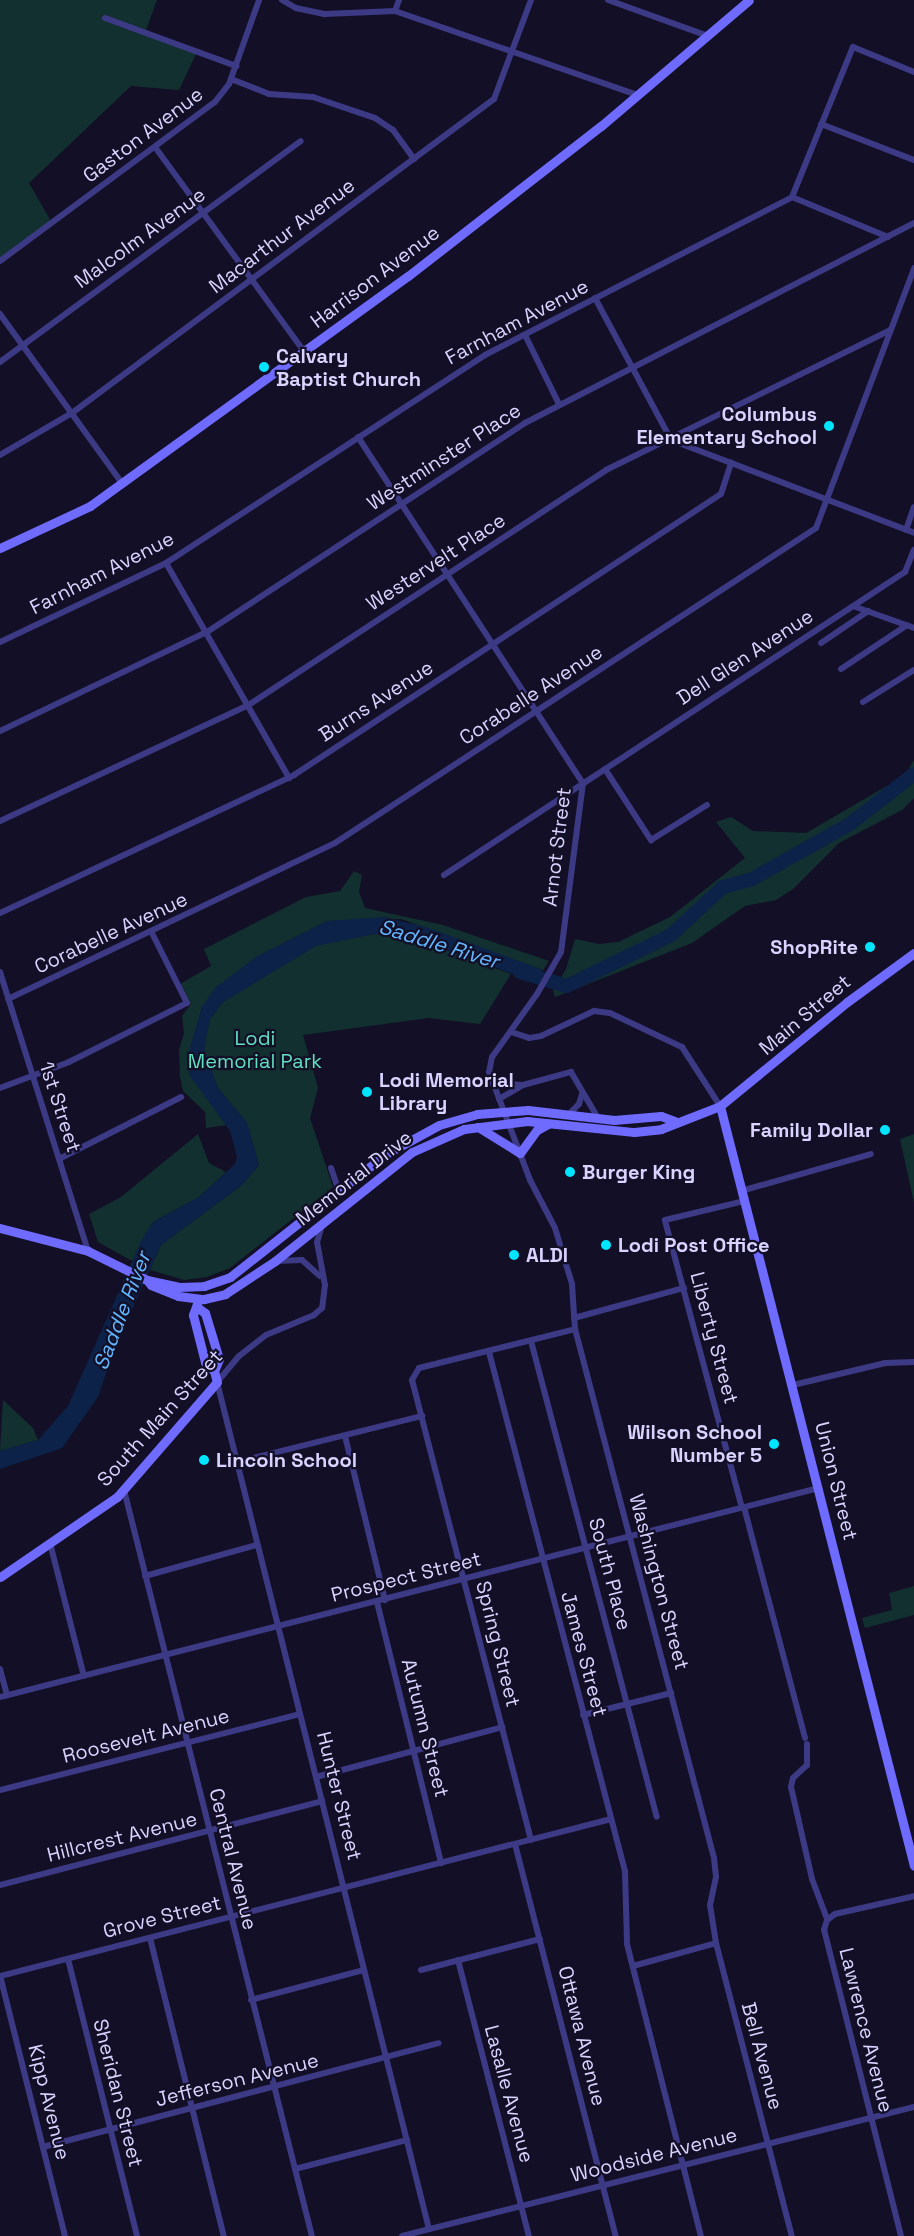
<!DOCTYPE html>
<html>
<head>
<meta charset="utf-8">
<style>
	body { margin:0 }
	#map { position:relative; width:914px; height:2236px; overflow:hidden; background:#130f26; font-family:"Space Grotesk",sans-serif }
	div>[style] { position:absolute }
	[style*='--x'] { left:calc(var(--x)*1px); top:calc(var(--y)*1px); width:calc(var(--w)*1px); rotate:calc(var(--a)*1deg) }
	.green>* { inset:0; background:#12302f }
	.water>* { inset:0; background:#0c2248 }
	.river>* { height:14px; margin:-7px; padding:0 7px; transform-origin:7px; border-radius:7px; background:#0c2248 }
	.street>* { height:6px; margin:-3px; padding:0 3px; transform-origin:3px; border-radius:3px; background:#3d3a85 }
	.secondary>* { height:9px; margin:-4.5px; padding:0 4.5px; transform-origin:4.5px; border-radius:4.5px; background:#6f6bff }
	.dots>* { width:16px; height:16px; translate:-50% -50%; box-sizing:border-box; border:3px solid #130f26; border-radius:50% }
	span { translate:-50% -50%; white-space:nowrap; text-align:center; line-height:1.15; -webkit-text-stroke:4.5px #130f26; paint-order:stroke }
	.street-label { font-size:20px; color:#d9d4ff }
	.poi-label { font-size:20px; color:#d9d4ff; font-weight:700 }
	.left { translate:0 -50%; text-align:left }
	.right { translate:-100% -50%; text-align:right }
	.park-label { font-size:20px; color:#5fe0c0 }
	.water-label { font-size:21px; color:#62b6ff; font-style:italic }
</style>
</head>
<body>
<div id="map">
	<div class="green">
		<div style="clip-path:polygon(0 0,157px 0,145px 33px,196px 54px,179px 90px,131px 86px,29px 183px,52px 223px,0 261px)"></div>
		<div style="clip-path:polygon(914px 760px,914px 798px,902px 810px,839px 843px,793px 889px,776px 900px,745px 906px,692px 943px,555px 997px,553px 991px,566px 969px,575px 939px,599px 944px,618px 942px,670px 917px,745px 858px,716px 822px,731px 817px,753px 831px,806px 833px,904px 776px)"></div>
		<div style="clip-path:polygon(354px 871px,362px 875px,359px 892px,365px 908px,443px 925px,549px 961px,543px 970px,401px 919px,327px 921px,256px 957px,202px 1007px,187px 1059px,190px 1075px,227px 1125px,206px 1128px,205px 1112px,183px 1091px,180px 1077px,179px 1050px,184px 1033px,182px 1016px,191px 1004px,180px 984px,211px 966px,204px 949px,306px 897px,340px 891px)"></div>
		<div style="clip-path:polygon(374px 934px,408px 936px,511px 974px,480px 1024px,429px 1018px,303px 1035px,318px 1088px,310px 1118px,333px 1187px,230px 1268px,207px 1277px,184px 1280px,150px 1270px,161px 1245px,242px 1185px,259px 1165px,247px 1123px,218px 1088px,208px 1066px,204px 1048px,210px 1019px,223px 1002px,316px 945px)"></div>
		<div style="clip-path:polygon(198px 1134px,209px 1163px,226px 1172px,199px 1197px,153px 1222px,132px 1261px,98px 1242px,89px 1214px,121px 1197px)"></div>
		<div style="clip-path:polygon(914px 1134px,914px 1203px,900px 1139px)"></div>
		<div style="clip-path:polygon(3px 1400px,33px 1428px,38px 1440px,0 1451px)"></div>
		<div style="clip-path:polygon(914px 1586px,914px 1615px,865px 1628px,862px 1618px,892px 1610px,889px 1593px)"></div>
	</div>
	<div class="water">
		<div style="clip-path:polygon(384px 917px,429px 928px,543px 970px,532px 981px,408px 936px,374px 934px,316px 946px,223px 1002px,210px 1019px,204px 1048px,218px 1088px,247px 1123px,259px 1165px,242px 1185px,161px 1245px,114px 1350px,98px 1397px,62px 1448px,0 1469px,0 1451px,38px 1440px,68px 1406px,142px 1239px,153px 1222px,199px 1197px,235px 1164px,237px 1157px,230px 1131px,190px 1076px,187px 1059px,202px 1007px,215px 988px,256px 957px,327px 921px)"></div>
	</div>
	<div class="river">
		<div style="--x:520;--y:972;--w:49;--a:16.6"></div>
		<div style="--x:567;--y:986;--w:116;--a:-26.1"></div>
		<div style="--x:671;--y:935;--w:71;--a:-42.7"></div>
		<div style="--x:723;--y:887;--w:30;--a:-15"></div>
		<div style="--x:752;--y:879;--w:112;--a:-29.3"></div>
		<div style="--x:850;--y:824;--w:81;--a:-38"></div>
	</div>
	<div class="street">
		<div style="--x:282;--y:0;--w:16;--a:30"></div>
		<div style="--x:296;--y:8;--w:30;--a:12"></div>
		<div style="--x:325;--y:14;--w:70;--a:-2.5"></div>
		<div style="--x:395;--y:11;--w:257;--a:19.1"></div>
		<div style="--x:608;--y:0;--w:106;--a:19.8"></div>
		<div style="--x:395;--y:11;--w:12;--a:-70"></div>
		<div style="--x:105;--y:18;--w:140;--a:20.1"></div>
		<div style="--x:231;--y:79;--w:41;--a:21.5"></div>
		<div style="--x:269;--y:94;--w:44;--a:3.9"></div>
		<div style="--x:313;--y:97;--w:65;--a:18.7"></div>
		<div style="--x:375;--y:118;--w:22;--a:34"></div>
		<div style="--x:393;--y:130;--w:36;--a:54"></div>
		<div style="--x:821;--y:124;--w:100;--a:21.2"></div>
		<div style="--x:155;--y:147;--w:253;--a:53.9"></div>
		<div style="--x:792;--y:197;--w:104;--a:22.6"></div>
		<div style="--x:0;--y:261;--w:267;--a:-36.5"></div>
		<div style="--x:215;--y:102;--w:23;--a:-52"></div>
		<div style="--x:229;--y:84;--w:89;--a:-70.3"></div>
		<div style="--x:595;--y:298;--w:161;--a:61.8"></div>
		<div style="--x:671;--y:440;--w:260;--a:20.9"></div>
		<div style="--x:0;--y:314;--w:208;--a:54.2"></div>
		<div style="--x:525;--y:335;--w:77;--a:63.8"></div>
		<div style="--x:0;--y:362;--w:373;--a:-36.3"></div>
		<div style="--x:358;--y:437;--w:413;--a:57"></div>
		<div style="--x:583;--y:783;--w:170;--a:97.4"></div>
		<div style="--x:561;--y:952;--w:48;--a:119.7"></div>
		<div style="--x:537;--y:994;--w:77;--a:125.5"></div>
		<div style="--x:492;--y:1057;--w:15;--a:101"></div>
		<div style="--x:489;--y:1072;--w:116;--a:69.2"></div>
		<div style="--x:530;--y:1180;--w:54;--a:62.5"></div>
		<div style="--x:555;--y:1228;--w:59;--a:73.1"></div>
		<div style="--x:572;--y:1284;--w:45;--a:86.2"></div>
		<div style="--x:575;--y:1329;--w:547;--a:75.28"></div>
		<div style="--x:714;--y:1858;--w:19;--a:84"></div>
		<div style="--x:716;--y:1877;--w:29;--a:102"></div>
		<div style="--x:710;--y:1905;--w:38;--a:81"></div>
		<div style="--x:716;--y:1943;--w:303;--a:75.5"></div>
		<div style="--x:0;--y:455;--w:83;--a:-30.3"></div>
		<div style="--x:72;--y:413;--w:526;--a:-36.65"></div>
		<div style="--x:494;--y:99;--w:106;--a:-69.5"></div>
		<div style="--x:906;--y:530;--w:24;--a:-71"></div>
		<div style="--x:166;--y:563;--w:248;--a:60.2"></div>
		<div style="--x:853;--y:606;--w:65;--a:19.8"></div>
		<div style="--x:0;--y:642;--w:184;--a:-25.4"></div>
		<div style="--x:166;--y:563;--w:381;--a:-33.1"></div>
		<div style="--x:485;--y:355;--w:345;--a:-27.2"></div>
		<div style="--x:792;--y:197;--w:162;--a:-67.9"></div>
		<div style="--x:853;--y:47;--w:66;--a:22.3"></div>
		<div style="--x:821;--y:643;--w:57;--a:-34.2"></div>
		<div style="--x:841;--y:669;--w:79;--a:-33.7"></div>
		<div style="--x:863;--y:702;--w:60;--a:-32.1"></div>
		<div style="--x:0;--y:731;--w:229;--a:-25.6"></div>
		<div style="--x:207;--y:632;--w:381;--a:-33.3"></div>
		<div style="--x:525;--y:423;--w:437;--a:-27.2"></div>
		<div style="--x:605;--y:769;--w:85;--a:57.1"></div>
		<div style="--x:651;--y:840;--w:66;--a:-32"></div>
		<div style="--x:0;--y:821;--w:272;--a:-25"></div>
		<div style="--x:247;--y:706;--w:430;--a:-33.3"></div>
		<div style="--x:606;--y:470;--w:317;--a:-26.2"></div>
		<div style="--x:444;--y:875;--w:552;--a:-33.32"></div>
		<div style="--x:905;--y:572;--w:24;--a:-68"></div>
		<div style="--x:0;--y:913;--w:325;--a:-25.1"></div>
		<div style="--x:294;--y:775;--w:511;--a:-33.35"></div>
		<div style="--x:721;--y:494;--w:33;--a:-72"></div>
		<div style="--x:0;--y:972;--w:293;--a:72.5"></div>
		<div style="--x:8;--y:999;--w:362;--a:-25.5"></div>
		<div style="--x:335;--y:843;--w:575;--a:-33.22"></div>
		<div style="--x:816;--y:528;--w:278;--a:-69.3"></div>
		<div style="--x:511;--y:1032;--w:19;--a:18"></div>
		<div style="--x:529;--y:1038;--w:12;--a:-9"></div>
		<div style="--x:541;--y:1036;--w:59;--a:-25.3"></div>
		<div style="--x:594;--y:1011;--w:16;--a:7"></div>
		<div style="--x:610;--y:1013;--w:80;--a:25.3"></div>
		<div style="--x:682;--y:1047;--w:70;--a:57.2"></div>
		<div style="--x:492;--y:1083;--w:30;--a:4"></div>
		<div style="--x:0;--y:1088;--w:74;--a:-20.6"></div>
		<div style="--x:69;--y:1062;--w:132;--a:-26.6"></div>
		<div style="--x:187;--y:1003;--w:78;--a:-116.6"></div>
		<div style="--x:499;--y:1099;--w:28;--a:-30"></div>
		<div style="--x:523;--y:1085;--w:50;--a:-15.2"></div>
		<div style="--x:571;--y:1072;--w:53;--a:59.6"></div>
		<div style="--x:569;--y:1114;--w:14;--a:-45"></div>
		<div style="--x:579;--y:1104;--w:10;--a:-73"></div>
		<div style="--x:59;--y:1159;--w:137;--a:-26.9"></div>
		<div style="--x:331;--y:1168;--w:24;--a:71"></div>
		<div style="--x:741;--y:1191;--w:135;--a:-15.9"></div>
		<div style="--x:322;--y:1225;--w:18;--a:106"></div>
		<div style="--x:317;--y:1242;--w:44;--a:79.5"></div>
		<div style="--x:325;--y:1285;--w:23;--a:97"></div>
		<div style="--x:322;--y:1308;--w:11;--a:139"></div>
		<div style="--x:314;--y:1315;--w:52;--a:157.4"></div>
		<div style="--x:266;--y:1335;--w:34;--a:142"></div>
		<div style="--x:239;--y:1356;--w:34;--a:130"></div>
		<div style="--x:217;--y:1382;--w:873;--a:75.95"></div>
		<div style="--x:276;--y:1261;--w:26;--a:-2"></div>
		<div style="--x:302;--y:1260;--w:24;--a:42"></div>
		<div style="--x:574;--y:1318;--w:114;--a:-15.3"></div>
		<div style="--x:531;--y:1341;--w:492;--a:75.2"></div>
		<div style="--x:489;--y:1352;--w:537;--a:75.32"></div>
		<div style="--x:625;--y:1871;--w:73;--a:88.4"></div>
		<div style="--x:627;--y:1944;--w:301;--a:75.8"></div>
		<div style="--x:793;--y:1385;--w:95;--a:-13.4"></div>
		<div style="--x:885;--y:1363;--w:29;--a:-2"></div>
		<div style="--x:345;--y:1436;--w:169;--a:76.3"></div>
		<div style="--x:237;--y:1462;--w:191;--a:-14"></div>
		<div style="--x:124;--y:1490;--w:769;--a:75.86"></div>
		<div style="--x:744;--y:1507;--w:239;--a:75.2"></div>
		<div style="--x:742;--y:1508;--w:298;--a:-105"></div>
		<div style="--x:665;--y:1220;--w:81;--a:-13.5"></div>
		<div style="--x:50;--y:1543;--w:137;--a:75.7"></div>
		<div style="--x:145;--y:1576;--w:116;--a:-15.5"></div>
		<div style="--x:377;--y:1602;--w:269;--a:76.2"></div>
		<div style="--x:0;--y:1669;--w:27;--a:75"></div>
		<div style="--x:0;--y:1697;--w:845;--a:-14.32"></div>
		<div style="--x:583;--y:1715;--w:91;--a:-14"></div>
		<div style="--x:807;--y:1744;--w:21;--a:90"></div>
		<div style="--x:807;--y:1765;--w:19;--a:137"></div>
		<div style="--x:793;--y:1778;--w:9;--a:103"></div>
		<div style="--x:791;--y:1787;--w:94;--a:77.1"></div>
		<div style="--x:812;--y:1879;--w:43;--a:69.4"></div>
		<div style="--x:316;--y:1777;--w:193;--a:-15"></div>
		<div style="--x:0;--y:1790;--w:309;--a:-14.2"></div>
		<div style="--x:531;--y:1840;--w:475;--a:-104.5"></div>
		<div style="--x:412;--y:1380;--w:14;--a:-60"></div>
		<div style="--x:419;--y:1368;--w:161;--a:-14"></div>
		<div style="--x:515;--y:1844;--w:405;--a:75.6"></div>
		<div style="--x:0;--y:1885;--w:333;--a:-14.6"></div>
		<div style="--x:150;--y:1938;--w:307;--a:76.1"></div>
		<div style="--x:68;--y:1959;--w:285;--a:76"></div>
		<div style="--x:458;--y:1960;--w:285;--a:75.6"></div>
		<div style="--x:633;--y:1966;--w:86;--a:-15.5"></div>
		<div style="--x:421;--y:1970;--w:123;--a:-14.6"></div>
		<div style="--x:251;--y:2000;--w:117;--a:-14.9"></div>
		<div style="--x:43;--y:2147;--w:409;--a:-14.7"></div>
		<div style="--x:295;--y:2169;--w:116;--a:-14.5"></div>
		<div style="--x:65;--y:2236;--w:268;--a:-104"></div>
		<div style="--x:0;--y:1976;--w:631;--a:-14.41"></div>
		<div style="--x:402;--y:2236;--w:528;--a:-14.14"></div>
		<div style="--x:901;--y:2236;--w:316;--a:-104.1"></div>
		<div style="--x:824;--y:1930;--w:10;--a:-73"></div>
		<div style="--x:827;--y:1920;--w:10;--a:-37"></div>
		<div style="--x:835;--y:1914;--w:81;--a:-12.8"></div>
	</div>
	<div class="secondary">
		<div style="--x:0;--y:548;--w:99;--a:-25"></div>
		<div style="--x:90;--y:506;--w:392;--a:-35.9"></div>
		<div style="--x:408;--y:276;--w:244;--a:-37.9"></div>
		<div style="--x:601;--y:126;--w:194;--a:-40.4"></div>
		<div style="--x:720;--y:1106;--w:784;--a:75.68"></div>
		<div style="--x:478;--y:1127;--w:49;--a:31.8"></div>
		<div style="--x:520;--y:1153;--w:29;--a:-54"></div>
		<div style="--x:537;--y:1130;--w:13;--a:-29"></div>
		<div style="--x:0;--y:1228;--w:91;--a:14.6"></div>
		<div style="--x:88;--y:1251;--w:66;--a:26.2"></div>
		<div style="--x:147;--y:1280;--w:33;--a:12"></div>
		<div style="--x:179;--y:1287;--w:25;--a:-2"></div>
		<div style="--x:204;--y:1286;--w:28;--a:-19"></div>
		<div style="--x:230;--y:1277;--w:199;--a:-38.3"></div>
		<div style="--x:386;--y:1154;--w:60;--a:-28.7"></div>
		<div style="--x:439;--y:1125;--w:40;--a:-16"></div>
		<div style="--x:477;--y:1114;--w:51;--a:-4.5"></div>
		<div style="--x:528;--y:1110;--w:87;--a:6.6"></div>
		<div style="--x:614;--y:1120;--w:47;--a:-4.9"></div>
		<div style="--x:661;--y:1116;--w:15;--a:20"></div>
		<div style="--x:147;--y:1280;--w:6;--a:51"></div>
		<div style="--x:151;--y:1285;--w:29;--a:22"></div>
		<div style="--x:178;--y:1296;--w:26;--a:7"></div>
		<div style="--x:204;--y:1299;--w:22;--a:-13"></div>
		<div style="--x:225;--y:1294;--w:60;--a:-33.4"></div>
		<div style="--x:275;--y:1261;--w:175;--a:-38.5"></div>
		<div style="--x:412;--y:1152;--w:57;--a:-23.9"></div>
		<div style="--x:464;--y:1129;--w:64;--a:-7.2"></div>
		<div style="--x:527;--y:1121;--w:108;--a:5.9"></div>
		<div style="--x:634;--y:1132;--w:27;--a:-6"></div>
		<div style="--x:661;--y:1129;--w:63;--a:-21.3"></div>
		<div style="--x:720;--y:1106;--w:164;--a:-39.3"></div>
		<div style="--x:847;--y:1002;--w:83;--a:-36.2"></div>
		<div style="--x:198;--y:1301;--w:15;--a:110"></div>
		<div style="--x:193;--y:1315;--w:49;--a:75.7"></div>
		<div style="--x:205;--y:1362;--w:13;--a:45"></div>
		<div style="--x:0;--y:1577;--w:142;--a:-34.4"></div>
		<div style="--x:117;--y:1497;--w:152;--a:-49"></div>
		<div style="--x:217;--y:1382;--w:11;--a:-105"></div>
		<div style="--x:214;--y:1371;--w:13;--a:-67"></div>
		<div style="--x:219;--y:1359;--w:48;--a:-106.9"></div>
		<div style="--x:205;--y:1313;--w:9;--a:-144"></div>
	</div>
	<div class="dots">
		<div style="left:264px;top:367px;background:#00e5ff"></div>
		<div style="left:829px;top:426px;background:#00e5ff"></div>
		<div style="left:870px;top:947px;background:#00e5ff"></div>
		<div style="left:367px;top:1092px;background:#00e5ff"></div>
		<div style="left:885px;top:1130px;background:#00e5ff"></div>
		<div style="left:570px;top:1172px;background:#00e5ff"></div>
		<div style="left:606px;top:1245px;background:#00e5ff"></div>
		<div style="left:514px;top:1255px;background:#00e5ff"></div>
		<div style="left:774px;top:1444px;background:#00e5ff"></div>
		<div style="left:204px;top:1460px;background:#00e5ff"></div>
	</div>
	<div class="street-label">
		<span style="left:143px;top:135px;rotate:-37deg">Gaston Avenue</span>
		<span style="left:282px;top:236px;rotate:-37deg">Macarthur Avenue</span>
		<span style="left:140px;top:238px;rotate:-36deg">Malcolm Avenue</span>
		<span style="left:375px;top:277px;rotate:-37deg">Harrison Avenue</span>
		<span style="left:517px;top:322px;rotate:-28deg">Farnham Avenue</span>
		<span style="left:444px;top:457px;rotate:-33deg">Westminster Place</span>
		<span style="left:436px;top:562px;rotate:-33deg">Westervelt Place</span>
		<span style="left:102px;top:573px;rotate:-27deg">Farnham Avenue</span>
		<span style="left:745px;top:657px;rotate:-33deg">Dell Glen Avenue</span>
		<span style="left:531px;top:695px;rotate:-33deg">Corabelle Avenue</span>
		<span style="left:376px;top:701px;rotate:-33deg">Burns Avenue</span>
		<span style="left:557px;top:847px;rotate:-83deg">Arnot Street</span>
		<span style="left:111px;top:933px;rotate:-25deg">Corabelle Avenue</span>
		<span style="left:805px;top:1015px;rotate:-40deg">Main Street</span>
		<span style="left:60px;top:1107px;rotate:72deg">1st Street</span>
		<span style="left:354px;top:1178px;rotate:-38deg">Memorial Drive</span>
		<span style="left:714px;top:1338px;rotate:75deg">Liberty Street</span>
		<span style="left:160px;top:1418px;rotate:-48deg">South Main Street</span>
		<span style="left:836px;top:1481px;rotate:76deg">Union Street</span>
		<span style="left:610px;top:1574px;rotate:75deg">South Place</span>
		<span style="left:406px;top:1577px;rotate:-14deg">Prospect Street</span>
		<span style="left:659px;top:1582px;rotate:75deg">Washington Street</span>
		<span style="left:498px;top:1644px;rotate:76deg">Spring Street</span>
		<span style="left:584px;top:1654px;rotate:75deg">James Street</span>
		<span style="left:425px;top:1728px;rotate:76deg">Autumn Street</span>
		<span style="left:146px;top:1736px;rotate:-14deg">Roosevelt Avenue</span>
		<span style="left:339px;top:1796px;rotate:76deg">Hunter Street</span>
		<span style="left:122px;top:1837px;rotate:-14deg">Hillcrest Avenue</span>
		<span style="left:233px;top:1859px;rotate:76deg">Central Avenue</span>
		<span style="left:162px;top:1917px;rotate:-14deg">Grove Street</span>
		<span style="left:866px;top:2030px;rotate:76deg">Lawrence Avenue</span>
		<span style="left:582px;top:2036px;rotate:76deg">Ottawa Avenue</span>
		<span style="left:762px;top:2056px;rotate:75deg">Bell Avenue</span>
		<span style="left:237px;top:2080px;rotate:-14deg">Jefferson Avenue</span>
		<span style="left:118px;top:2093px;rotate:76deg">Sheridan Street</span>
		<span style="left:509px;top:2094px;rotate:75deg">Lasalle Avenue</span>
		<span style="left:49px;top:2102px;rotate:76deg">Kipp Avenue</span>
		<span style="left:654px;top:2155px;rotate:-14deg">Woodside Avenue</span>
	</div>
	<div class="poi-label">
		<span class="left" style="left:276px;top:368px">Calvary<br>Baptist Church</span>
		<span class="right" style="left:817px;top:426px">Columbus<br>Elementary School</span>
		<span class="right" style="left:858px;top:947px">ShopRite</span>
		<span class="left" style="left:379px;top:1092px">Lodi Memorial<br>Library</span>
		<span class="right" style="left:873px;top:1130px">Family Dollar</span>
		<span class="left" style="left:582px;top:1172px">Burger King</span>
		<span class="left" style="left:618px;top:1245px">Lodi Post Office</span>
		<span class="left" style="left:526px;top:1255px">ALDI</span>
		<span class="right" style="left:762px;top:1444px">Wilson School<br>Number 5</span>
		<span class="left" style="left:216px;top:1460px">Lincoln School</span>
	</div>
	<div class="park-label">
		<span style="left:255px;top:1050px">Lodi<br>Memorial Park</span>
	</div>
	<div class="water-label">
		<span style="left:439px;top:944px;rotate:17deg">Saddle River</span>
		<span style="left:122px;top:1311px;rotate:-69deg">Saddle River</span>
	</div>
</div>
</body>
</html>
